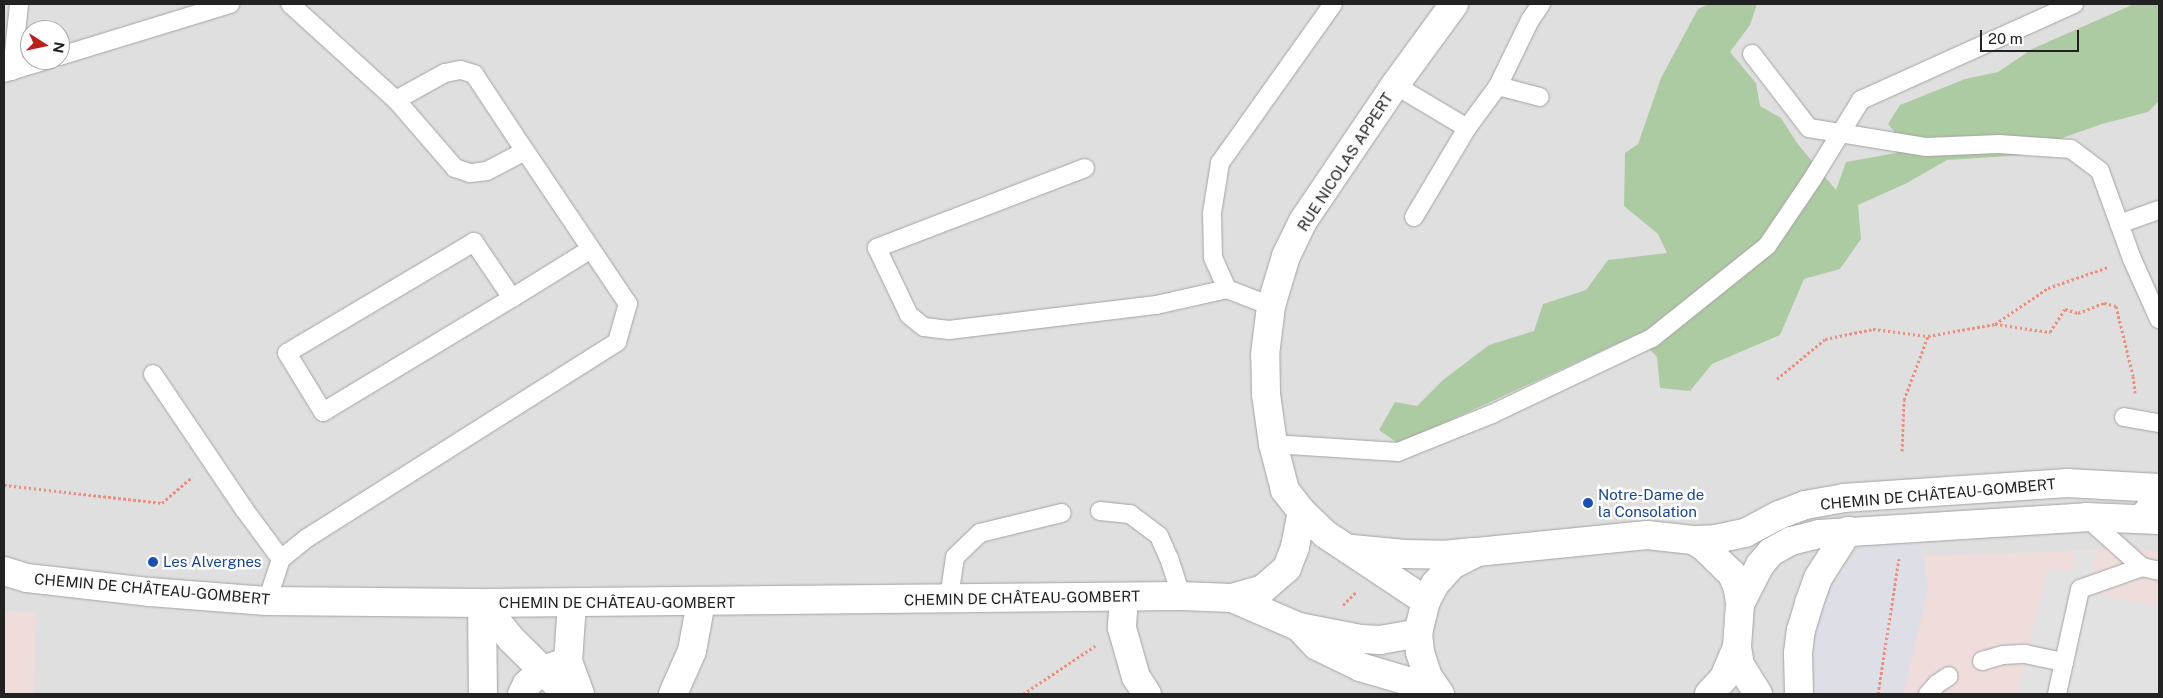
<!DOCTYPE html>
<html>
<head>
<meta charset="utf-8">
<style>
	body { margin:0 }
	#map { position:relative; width:2163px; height:698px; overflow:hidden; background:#f1efea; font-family:"Public Sans",sans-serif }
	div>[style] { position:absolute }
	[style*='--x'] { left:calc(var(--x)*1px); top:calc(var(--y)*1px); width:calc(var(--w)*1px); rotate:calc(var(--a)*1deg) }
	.residential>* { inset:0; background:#e0dfdf }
	.commercial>* { inset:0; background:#efdddb; transform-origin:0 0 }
	.forest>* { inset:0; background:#adcba3 }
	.parking>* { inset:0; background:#e2e2e2 }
	.plaza>* { inset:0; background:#dedee6 }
	.path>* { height:3px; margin-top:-1.5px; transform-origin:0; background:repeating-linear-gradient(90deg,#eb9081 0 2.5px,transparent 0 5px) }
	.roads { filter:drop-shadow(0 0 1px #a3a3a3) drop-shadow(0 0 1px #a3a3a3) }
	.service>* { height:18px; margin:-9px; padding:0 9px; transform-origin:9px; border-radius:9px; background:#fff }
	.minor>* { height:28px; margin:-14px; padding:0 14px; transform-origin:14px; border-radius:14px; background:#fff }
	.tertiary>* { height:28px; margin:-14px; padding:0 14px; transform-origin:14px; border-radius:14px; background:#fff }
	.dots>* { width:14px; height:14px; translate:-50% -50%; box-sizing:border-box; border:2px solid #fff; border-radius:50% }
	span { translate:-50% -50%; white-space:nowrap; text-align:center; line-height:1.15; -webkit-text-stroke:5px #fff; paint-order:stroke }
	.street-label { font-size:15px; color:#222 }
	.transit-label { font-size:15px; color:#164399 }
	.left { translate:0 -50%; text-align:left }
	.frame { position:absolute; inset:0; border:5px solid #222; pointer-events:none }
	.north { position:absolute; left:20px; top:20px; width:50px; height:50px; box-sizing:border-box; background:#fff; border:1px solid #a7a7a7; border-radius:50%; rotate:100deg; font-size:14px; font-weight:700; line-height:20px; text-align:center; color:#222 }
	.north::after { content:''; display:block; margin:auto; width:18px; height:22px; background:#bc1f18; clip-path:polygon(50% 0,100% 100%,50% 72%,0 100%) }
	.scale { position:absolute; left:1980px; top:30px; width:99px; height:22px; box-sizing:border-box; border:2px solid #222; border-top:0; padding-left:6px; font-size:15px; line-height:18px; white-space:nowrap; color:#222; -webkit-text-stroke:4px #fff; paint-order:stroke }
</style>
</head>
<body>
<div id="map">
	<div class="residential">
		<div style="clip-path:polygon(evenodd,4px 4px,2159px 4px,2159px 694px,4px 694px,4px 4px,30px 30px,60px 30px,60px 60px,30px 60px,30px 30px)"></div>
	</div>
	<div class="commercial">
		<div style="clip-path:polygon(2115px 547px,2159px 552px,2159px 694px,1903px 694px,1928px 589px,1924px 556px,2075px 551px)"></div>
		<div style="left:4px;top:611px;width:32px;height:83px;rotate:2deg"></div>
	</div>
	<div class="forest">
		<div style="clip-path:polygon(1709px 4px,1757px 4px,1750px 25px,1730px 52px,1756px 83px,1760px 106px,1781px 118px,1797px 143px,1836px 190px,1846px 162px,1896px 153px,1894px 131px,1888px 124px,1900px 105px,1965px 79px,1998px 72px,2032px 49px,2134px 4px,2159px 4px,2159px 101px,2148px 112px,2102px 124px,2065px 137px,2025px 155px,1947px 160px,1907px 183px,1858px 205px,1861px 239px,1840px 269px,1804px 279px,1780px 335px,1712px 364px,1690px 391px,1660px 388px,1657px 357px,1636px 335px,1399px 444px,1379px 430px,1395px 402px,1417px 406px,1443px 380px,1489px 345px,1534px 331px,1543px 304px,1586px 290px,1608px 260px,1667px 253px,1658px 234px,1624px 206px,1625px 153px,1638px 144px,1661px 78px,1698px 9px)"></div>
	</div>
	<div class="parking">
		<div style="clip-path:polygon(2076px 550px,2096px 553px,2089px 593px,2159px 607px,2159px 694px,2018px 694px,2047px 568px,2071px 572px)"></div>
	</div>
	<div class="plaza">
		<div style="clip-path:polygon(1920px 536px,1928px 589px,1903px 694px,1814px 694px,1808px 677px,1818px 604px,1840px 565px,1851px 556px,1874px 543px)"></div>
	</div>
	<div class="path">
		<div style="--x:1995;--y:324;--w:56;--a:8.3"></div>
		<div style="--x:2050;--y:332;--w:27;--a:-57"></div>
		<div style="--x:2065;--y:309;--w:14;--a:17"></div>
		<div style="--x:2078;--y:313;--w:28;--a:-21"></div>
		<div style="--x:2104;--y:303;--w:12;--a:14"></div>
		<div style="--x:2116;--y:306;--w:72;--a:76.3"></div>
		<div style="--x:2133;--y:376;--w:17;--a:83"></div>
		<div style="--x:1777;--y:379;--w:62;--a:-39.8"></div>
		<div style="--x:1825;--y:339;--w:49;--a:-11.8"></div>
		<div style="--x:1873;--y:329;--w:55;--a:7.3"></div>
		<div style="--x:1928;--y:336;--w:68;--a:-10.2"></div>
		<div style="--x:1995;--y:324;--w:64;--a:-34.2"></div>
		<div style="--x:2048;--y:288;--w:64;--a:-19.3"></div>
		<div style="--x:1902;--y:451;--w:51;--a:-87.8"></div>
		<div style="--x:1904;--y:400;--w:68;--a:-69.4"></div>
		<div style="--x:4;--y:485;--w:159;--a:6.5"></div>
		<div style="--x:162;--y:503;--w:40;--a:-41"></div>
		<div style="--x:1343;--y:605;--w:18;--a:-45"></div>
		<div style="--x:1023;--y:694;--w:87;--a:-33.7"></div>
		<div style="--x:1878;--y:694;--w:137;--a:-81.2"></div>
	</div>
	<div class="roads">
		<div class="service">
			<div style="--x:1752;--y:54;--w:93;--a:52.4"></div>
			<div style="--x:1809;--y:128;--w:119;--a:9.2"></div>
			<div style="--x:1926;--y:147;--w:73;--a:-2.4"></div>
			<div style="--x:1999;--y:144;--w:72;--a:4"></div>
			<div style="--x:2071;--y:149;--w:36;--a:37"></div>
			<div style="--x:2100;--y:171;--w:94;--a:70"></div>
			<div style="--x:2132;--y:259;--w:66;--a:65.8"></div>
			<div style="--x:60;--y:56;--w:178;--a:-17"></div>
			<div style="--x:12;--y:71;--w:67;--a:-84"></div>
			<div style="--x:4;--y:73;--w:45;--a:-16.8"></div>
			<div style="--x:1395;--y:85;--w:84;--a:30.8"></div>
			<div style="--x:1498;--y:86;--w:43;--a:14.7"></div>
			<div style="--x:396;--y:100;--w:56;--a:-28.9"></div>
			<div style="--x:445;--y:73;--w:16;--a:-11"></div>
			<div style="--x:461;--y:70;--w:14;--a:17"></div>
			<div style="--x:474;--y:74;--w:92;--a:56.5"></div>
			<div style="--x:1085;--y:168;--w:223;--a:159"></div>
			<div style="--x:877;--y:248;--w:74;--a:64.5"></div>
			<div style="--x:909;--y:315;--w:19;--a:39"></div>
			<div style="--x:924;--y:327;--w:25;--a:7"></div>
			<div style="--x:949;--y:330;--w:209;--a:-6.9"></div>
			<div style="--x:1156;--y:305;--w:73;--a:-12.7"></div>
			<div style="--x:1414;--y:217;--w:104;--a:-59.2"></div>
			<div style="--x:1467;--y:128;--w:52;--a:-53.6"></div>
			<div style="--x:1498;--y:86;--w:73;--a:-64.1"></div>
			<div style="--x:1530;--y:20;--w:19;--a:-55"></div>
			<div style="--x:2119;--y:224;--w:42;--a:-19.3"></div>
			<div style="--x:512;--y:298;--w:68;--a:-124.2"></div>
			<div style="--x:474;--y:242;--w:217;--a:149.3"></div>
			<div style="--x:287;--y:353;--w:69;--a:58.6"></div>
			<div style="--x:323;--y:412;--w:221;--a:-31.1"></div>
			<div style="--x:512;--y:298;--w:93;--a:-31.8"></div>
			<div style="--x:1271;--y:306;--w:47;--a:-158.9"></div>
			<div style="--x:1227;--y:289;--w:35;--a:-114"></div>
			<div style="--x:1213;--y:257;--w:44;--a:-91.3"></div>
			<div style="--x:1212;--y:213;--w:51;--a:-80.9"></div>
			<div style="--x:1220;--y:163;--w:195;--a:-54.6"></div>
			<div style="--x:153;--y:374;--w:163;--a:56"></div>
			<div style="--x:244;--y:509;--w:62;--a:53.5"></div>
			<div style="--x:2124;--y:417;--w:36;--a:10"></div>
			<div style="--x:1273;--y:444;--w:125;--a:3.7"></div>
			<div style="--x:1398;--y:452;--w:101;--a:-22"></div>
			<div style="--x:1492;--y:414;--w:177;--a:-25.4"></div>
			<div style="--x:1652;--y:338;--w:147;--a:-38.7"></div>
			<div style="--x:1767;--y:246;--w:82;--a:-55.9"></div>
			<div style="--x:1813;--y:178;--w:92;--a:-58.4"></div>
			<div style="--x:1861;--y:100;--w:234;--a:-24.3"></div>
			<div style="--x:1100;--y:511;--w:30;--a:6"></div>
			<div style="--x:1130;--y:514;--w:36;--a:37"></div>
			<div style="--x:1159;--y:536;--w:24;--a:66"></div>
			<div style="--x:1169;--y:558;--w:40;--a:72"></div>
			<div style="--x:2086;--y:517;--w:75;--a:41.8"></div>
			<div style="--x:2142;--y:567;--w:17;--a:13"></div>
			<div style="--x:2135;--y:519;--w:38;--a:-50"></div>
			<div style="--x:949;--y:598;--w:41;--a:-81.7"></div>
			<div style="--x:955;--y:557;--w:35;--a:-44"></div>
			<div style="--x:980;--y:533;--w:84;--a:-13.7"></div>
			<div style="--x:267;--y:601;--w:44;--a:-71.6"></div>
			<div style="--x:281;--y:559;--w:33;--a:-39"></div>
			<div style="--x:307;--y:538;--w:367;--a:-32.3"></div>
			<div style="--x:617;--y:342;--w:40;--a:-74"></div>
			<div style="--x:628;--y:304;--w:184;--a:-123.9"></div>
			<div style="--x:525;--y:151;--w:43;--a:152.2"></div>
			<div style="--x:487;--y:171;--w:17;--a:173"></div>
			<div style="--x:470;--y:173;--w:16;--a:-162"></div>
			<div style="--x:455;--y:168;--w:90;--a:-130.9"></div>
			<div style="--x:396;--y:100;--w:143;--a:-137.8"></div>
			<div style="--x:1982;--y:661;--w:22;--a:-16"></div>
			<div style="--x:2003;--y:655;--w:22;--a:-3"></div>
			<div style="--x:2025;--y:654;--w:40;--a:12"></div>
			<div style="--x:1928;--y:694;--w:13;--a:-48"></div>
			<div style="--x:1937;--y:684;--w:14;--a:-34"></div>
			<div style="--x:2057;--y:694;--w:107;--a:-77.6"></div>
			<div style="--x:2080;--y:589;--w:66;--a:-19.5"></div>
		</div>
		<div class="minor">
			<div style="--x:1124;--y:597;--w:31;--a:94"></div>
			<div style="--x:1122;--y:628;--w:51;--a:74.1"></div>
			<div style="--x:1136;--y:677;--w:20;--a:57"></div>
			<div style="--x:482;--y:603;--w:46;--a:51.1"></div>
			<div style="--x:511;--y:639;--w:78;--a:44.5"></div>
			<div style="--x:482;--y:603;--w:91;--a:89.4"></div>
			<div style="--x:572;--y:603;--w:58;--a:93.9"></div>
			<div style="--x:568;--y:661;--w:35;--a:70"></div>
			<div style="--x:522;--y:694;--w:11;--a:-63"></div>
			<div style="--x:527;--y:684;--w:21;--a:-41"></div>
			<div style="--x:543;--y:670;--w:18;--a:-19"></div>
			<div style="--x:673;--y:694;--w:47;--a:-66.2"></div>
			<div style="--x:692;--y:651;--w:50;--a:-79.6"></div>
		</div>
		<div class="tertiary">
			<div style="--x:1693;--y:540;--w:23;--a:-2"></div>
			<div style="--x:1716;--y:539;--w:30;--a:-12"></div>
			<div style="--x:1745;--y:533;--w:38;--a:-28"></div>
			<div style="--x:1779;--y:515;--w:28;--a:-21"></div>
			<div style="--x:1805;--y:505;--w:39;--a:-10"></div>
			<div style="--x:1843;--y:498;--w:225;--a:-3.8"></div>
			<div style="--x:2067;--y:483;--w:92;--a:3.1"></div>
			<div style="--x:1352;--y:549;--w:53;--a:5.4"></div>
			<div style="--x:1405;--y:554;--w:39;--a:1"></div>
			<div style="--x:1444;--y:555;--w:29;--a:-6"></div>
			<div style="--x:4;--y:571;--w:24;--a:17"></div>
			<div style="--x:27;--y:578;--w:124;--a:6.5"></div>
			<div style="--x:150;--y:592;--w:117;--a:4.4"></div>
			<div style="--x:267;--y:601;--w:215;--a:0.5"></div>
			<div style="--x:482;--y:603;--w:699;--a:-0.57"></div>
			<div style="--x:1181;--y:596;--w:51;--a:2.2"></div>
			<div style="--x:1232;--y:598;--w:32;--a:-16"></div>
			<div style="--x:1263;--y:589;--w:32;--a:-41"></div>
			<div style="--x:1287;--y:568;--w:22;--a:-69"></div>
			<div style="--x:1295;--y:547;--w:36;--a:-79"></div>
			<div style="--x:1232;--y:598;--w:73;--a:23.4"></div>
			<div style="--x:1299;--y:627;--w:63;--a:11"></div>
			<div style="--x:1361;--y:639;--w:19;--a:3"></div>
			<div style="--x:1380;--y:640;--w:39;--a:-10"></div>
			<div style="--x:1426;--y:601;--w:121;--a:-146.4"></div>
			<div style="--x:1325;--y:534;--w:32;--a:-136"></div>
			<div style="--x:1302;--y:512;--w:28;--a:-128"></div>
			<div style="--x:1285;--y:490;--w:48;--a:-104.6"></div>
			<div style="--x:1273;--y:444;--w:50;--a:-98"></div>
			<div style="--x:1266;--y:394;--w:39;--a:-91"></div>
			<div style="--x:1265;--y:355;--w:49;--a:-83"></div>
			<div style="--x:1271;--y:306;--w:52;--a:-73.3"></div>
			<div style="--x:1286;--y:256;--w:39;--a:-64"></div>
			<div style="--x:1303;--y:221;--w:164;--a:-55.9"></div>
			<div style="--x:1395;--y:85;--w:100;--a:-53.9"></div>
			<div style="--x:1740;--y:604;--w:44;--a:-62.9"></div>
			<div style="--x:1760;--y:565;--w:17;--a:-50"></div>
			<div style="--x:1771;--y:552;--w:23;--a:-29"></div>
			<div style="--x:1791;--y:541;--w:29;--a:-14"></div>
			<div style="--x:1819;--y:534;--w:268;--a:-3.6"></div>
			<div style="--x:2086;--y:517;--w:73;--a:2.4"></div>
			<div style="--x:1299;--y:627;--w:26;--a:47"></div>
			<div style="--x:1317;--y:646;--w:48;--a:26"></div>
			<div style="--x:1360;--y:667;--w:60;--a:16.3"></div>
			<div style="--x:1418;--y:684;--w:21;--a:28"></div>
			<div style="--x:1737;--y:647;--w:18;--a:81"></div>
			<div style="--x:1740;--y:665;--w:34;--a:58"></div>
			<div style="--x:1440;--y:694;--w:21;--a:-125"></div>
			<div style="--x:1428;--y:677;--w:26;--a:-108"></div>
			<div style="--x:1420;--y:652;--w:19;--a:-96"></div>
			<div style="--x:1418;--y:633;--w:33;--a:-76"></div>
			<div style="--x:1426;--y:601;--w:19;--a:-62"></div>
			<div style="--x:1435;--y:584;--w:25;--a:-48"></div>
			<div style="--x:1452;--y:565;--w:28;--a:-27"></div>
			<div style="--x:1477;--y:552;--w:171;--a:-5.7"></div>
			<div style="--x:1647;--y:535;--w:46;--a:6.2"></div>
			<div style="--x:1693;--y:540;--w:13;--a:32"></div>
			<div style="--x:1704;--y:547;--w:39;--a:44"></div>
			<div style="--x:1732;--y:574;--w:16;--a:68"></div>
			<div style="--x:1738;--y:589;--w:15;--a:82"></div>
			<div style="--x:1740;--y:604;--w:43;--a:94"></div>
			<div style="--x:1737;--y:647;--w:34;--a:113"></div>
			<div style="--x:1724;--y:678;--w:22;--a:133"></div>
			<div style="--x:1799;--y:694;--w:41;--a:-91.4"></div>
			<div style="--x:1798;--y:653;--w:23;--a:-83"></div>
			<div style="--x:1801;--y:630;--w:28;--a:-73"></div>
			<div style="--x:1809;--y:603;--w:27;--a:-70"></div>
			<div style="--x:1818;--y:578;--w:56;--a:-57.4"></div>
		</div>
	</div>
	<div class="dots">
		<div style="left:1588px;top:503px;background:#1a4fb4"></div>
		<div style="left:153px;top:562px;background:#1a4fb4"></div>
	</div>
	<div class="street-label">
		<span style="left:1345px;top:162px;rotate:-57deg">RUE NICOLAS APPERT</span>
		<span style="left:1938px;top:494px;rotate:-5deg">CHEMIN DE CHÂTEAU-GOMBERT</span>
		<span style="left:152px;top:589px;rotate:5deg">CHEMIN DE CHÂTEAU-GOMBERT</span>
		<span style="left:1022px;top:598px;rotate:-1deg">CHEMIN DE CHÂTEAU-GOMBERT</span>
		<span style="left:617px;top:603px">CHEMIN DE CHÂTEAU-GOMBERT</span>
	</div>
	<div class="transit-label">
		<span class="left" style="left:1598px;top:503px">Notre-Dame de<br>la Consolation</span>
		<span class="left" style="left:163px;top:562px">Les Alvergnes</span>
	</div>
	<div class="frame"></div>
	<div class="north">N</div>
	<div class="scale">20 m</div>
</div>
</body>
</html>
